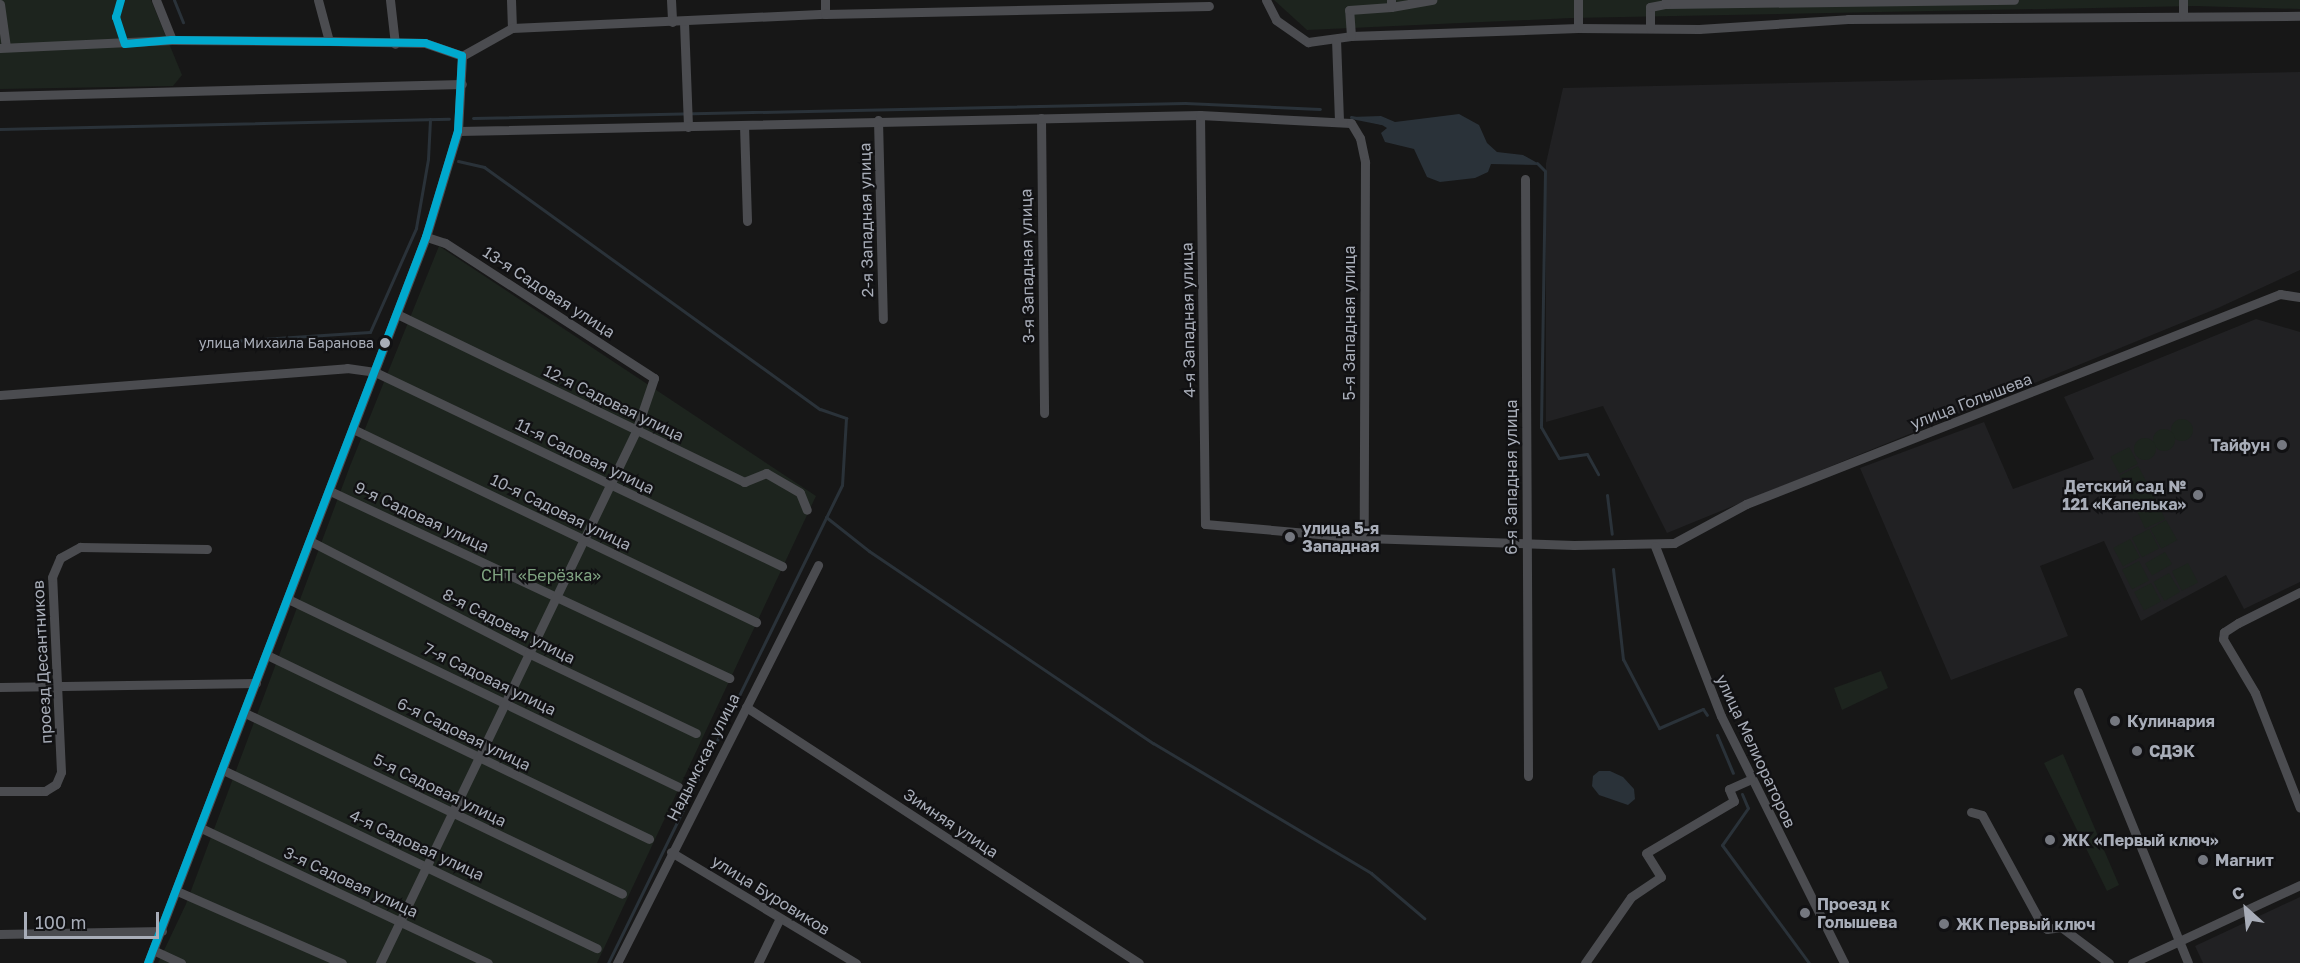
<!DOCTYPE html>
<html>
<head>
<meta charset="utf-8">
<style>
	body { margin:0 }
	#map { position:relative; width:2300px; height:963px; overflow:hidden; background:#171717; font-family:"Golos Text",sans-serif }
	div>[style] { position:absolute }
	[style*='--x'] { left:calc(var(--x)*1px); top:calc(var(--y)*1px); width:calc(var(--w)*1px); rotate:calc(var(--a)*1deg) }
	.built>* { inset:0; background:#212123 }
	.green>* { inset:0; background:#1d241e; transform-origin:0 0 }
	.round { border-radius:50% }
	.water>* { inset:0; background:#2a3239 }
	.stream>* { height:3px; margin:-1.5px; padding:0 1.5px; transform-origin:1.5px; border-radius:1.5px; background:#2a3239 }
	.street>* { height:9px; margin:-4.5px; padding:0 4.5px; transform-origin:4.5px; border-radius:4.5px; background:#4b4c50 }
	.bus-1>* { height:8px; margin:-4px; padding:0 4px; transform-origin:4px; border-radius:4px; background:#00a9ce }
	.dots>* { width:16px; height:16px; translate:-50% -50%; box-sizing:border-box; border:3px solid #111113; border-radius:50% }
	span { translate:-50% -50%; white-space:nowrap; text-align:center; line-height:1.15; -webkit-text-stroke:4.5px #111113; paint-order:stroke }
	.bus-label { font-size:14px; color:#a8adb8 }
	.right { translate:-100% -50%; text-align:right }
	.street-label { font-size:16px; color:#a8adb8 }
	.poi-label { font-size:16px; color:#a8adb8; font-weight:700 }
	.left { translate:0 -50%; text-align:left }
	.park-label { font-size:16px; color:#7fa381 }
	.north { position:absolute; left:2216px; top:879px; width:60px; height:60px; -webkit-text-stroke:4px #111113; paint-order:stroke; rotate:333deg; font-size:16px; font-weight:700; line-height:24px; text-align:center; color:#a8adb8 }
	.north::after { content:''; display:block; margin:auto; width:21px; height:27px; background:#a8adb8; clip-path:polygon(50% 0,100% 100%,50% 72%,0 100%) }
	.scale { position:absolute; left:24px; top:912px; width:135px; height:27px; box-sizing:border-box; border:3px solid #a8adb8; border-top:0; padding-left:8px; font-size:18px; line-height:21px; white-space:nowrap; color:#a8adb8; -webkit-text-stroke:4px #111113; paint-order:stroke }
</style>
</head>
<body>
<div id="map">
	<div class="built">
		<div style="clip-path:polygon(2300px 72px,2300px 270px,2218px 308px,1667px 533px,1603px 406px,1546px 422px,1546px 163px,1563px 88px)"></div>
		<div style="clip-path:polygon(2256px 319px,2300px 332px,2300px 582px,2244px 609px,2226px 575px,2141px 621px,2104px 541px,2040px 566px,2068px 636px,1951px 680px,1860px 468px,1984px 422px,2013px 489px,2094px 459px,2064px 397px)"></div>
		<div style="clip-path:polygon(2300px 897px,2300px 963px,2203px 963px,2195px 946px)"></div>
	</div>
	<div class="green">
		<div style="clip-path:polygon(0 0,151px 0,182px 75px,173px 86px,0 89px)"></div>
		<div style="clip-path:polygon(1274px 0,2300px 0,2300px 9px,2195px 6px,1571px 18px,1307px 30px)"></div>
		<div style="clip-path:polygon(439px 246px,816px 496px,597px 963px,158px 963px,186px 904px,350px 466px)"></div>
		<div class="round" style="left:2171px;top:419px;width:22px;height:22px"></div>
		<div class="round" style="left:2153px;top:429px;width:22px;height:22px"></div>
		<div class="round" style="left:2134px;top:438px;width:22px;height:22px"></div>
		<div style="left:2129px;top:447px;width:19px;height:21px;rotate:62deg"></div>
		<div style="left:2138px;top:466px;width:19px;height:21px;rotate:62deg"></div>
		<div style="left:2148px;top:484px;width:19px;height:22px;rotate:65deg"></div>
		<div style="left:2157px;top:502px;width:19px;height:22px;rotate:65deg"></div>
		<div style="left:2166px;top:520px;width:23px;height:18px;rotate:61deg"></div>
		<div style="left:2149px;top:529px;width:22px;height:19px;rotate:63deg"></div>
		<div style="left:2130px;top:539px;width:21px;height:19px;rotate:62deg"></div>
		<div style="left:2165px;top:552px;width:14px;height:23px;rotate:60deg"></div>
		<div style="left:2139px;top:561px;width:22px;height:19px;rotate:63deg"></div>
		<div style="left:2188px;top:563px;width:22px;height:18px;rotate:63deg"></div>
		<div style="left:2169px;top:573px;width:22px;height:18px;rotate:60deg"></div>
		<div style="left:2151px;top:583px;width:21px;height:19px;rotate:62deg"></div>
		<div style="clip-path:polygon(1881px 671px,1888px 688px,1842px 710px,1834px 688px)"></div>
		<div style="clip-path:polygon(2063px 754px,2119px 885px,2107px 891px,2044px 763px)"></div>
	</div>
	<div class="water">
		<div style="clip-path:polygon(1459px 114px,1479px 125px,1487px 143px,1497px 152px,1523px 155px,1541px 165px,1491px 164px,1488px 172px,1475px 178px,1440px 182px,1427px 177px,1414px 149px,1385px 142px,1381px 133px,1387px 128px,1382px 125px,1351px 117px,1381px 116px,1395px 122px)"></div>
		<div style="clip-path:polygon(1599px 771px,1610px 771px,1623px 777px,1634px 789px,1635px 799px,1628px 805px,1599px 795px,1592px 786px,1593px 776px)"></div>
	</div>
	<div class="stream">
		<div style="--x:174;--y:0;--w:24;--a:68"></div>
		<div style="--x:1351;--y:117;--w:31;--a:11"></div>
		<div style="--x:473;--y:118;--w:712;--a:-1.21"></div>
		<div style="--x:1185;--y:103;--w:135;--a:2.5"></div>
		<div style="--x:0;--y:129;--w:449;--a:-1.3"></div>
		<div style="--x:458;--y:161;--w:27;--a:13"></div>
		<div style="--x:484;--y:167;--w:414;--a:35.8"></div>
		<div style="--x:820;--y:409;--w:28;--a:19"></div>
		<div style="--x:846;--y:418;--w:67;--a:93.4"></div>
		<div style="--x:842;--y:485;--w:532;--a:116.08"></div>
		<div style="--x:1537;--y:163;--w:11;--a:45"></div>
		<div style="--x:1545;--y:171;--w:256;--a:90.9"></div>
		<div style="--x:1541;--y:427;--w:36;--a:60"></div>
		<div style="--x:1559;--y:458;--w:28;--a:-8"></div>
		<div style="--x:1587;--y:454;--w:23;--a:61"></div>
		<div style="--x:232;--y:341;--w:138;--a:-3.7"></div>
		<div style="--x:370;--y:332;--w:114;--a:-66.1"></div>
		<div style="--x:416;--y:228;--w:70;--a:-80.1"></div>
		<div style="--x:428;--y:159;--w:40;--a:-87.1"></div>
		<div style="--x:1607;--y:495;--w:39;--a:83"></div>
		<div style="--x:826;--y:517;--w:55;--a:38.3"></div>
		<div style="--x:869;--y:551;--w:343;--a:34.1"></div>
		<div style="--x:1153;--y:743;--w:254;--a:30.8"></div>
		<div style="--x:1371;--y:873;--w:70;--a:40.3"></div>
		<div style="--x:1613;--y:569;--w:91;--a:83.7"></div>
		<div style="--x:1623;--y:659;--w:78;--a:62.4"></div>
		<div style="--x:1659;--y:728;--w:48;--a:-23.4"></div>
		<div style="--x:1703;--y:709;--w:7;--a:56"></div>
		<div style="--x:1717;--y:735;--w:41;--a:67.2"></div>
		<div style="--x:1742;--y:794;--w:15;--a:67"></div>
		<div style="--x:1748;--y:808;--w:45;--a:125.1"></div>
		<div style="--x:1722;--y:845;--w:147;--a:53.6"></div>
	</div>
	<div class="street">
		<div style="--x:156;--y:0;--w:43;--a:68.2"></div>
		<div style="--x:318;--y:0;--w:42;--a:75"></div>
		<div style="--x:390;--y:0;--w:44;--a:83.5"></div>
		<div style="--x:511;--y:0;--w:28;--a:88"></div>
		<div style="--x:671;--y:0;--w:22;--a:87"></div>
		<div style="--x:825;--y:0;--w:14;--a:90"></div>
		<div style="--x:1266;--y:0;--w:22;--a:63"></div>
		<div style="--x:1276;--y:20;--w:39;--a:35"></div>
		<div style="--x:1308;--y:42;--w:43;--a:-7.9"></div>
		<div style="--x:1351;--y:36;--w:227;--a:-2"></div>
		<div style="--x:1578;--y:28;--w:121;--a:0.5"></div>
		<div style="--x:1699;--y:29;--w:149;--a:-3.8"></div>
		<div style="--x:1848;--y:19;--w:452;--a:-0.4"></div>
		<div style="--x:0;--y:4;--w:43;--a:82.1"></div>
		<div style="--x:1666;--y:4;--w:348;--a:-0.7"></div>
		<div style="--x:1391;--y:7;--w:42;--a:-9.7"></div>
		<div style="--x:2183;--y:15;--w:15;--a:-90"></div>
		<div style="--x:684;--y:22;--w:105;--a:87.8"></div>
		<div style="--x:1578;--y:28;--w:28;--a:-90"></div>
		<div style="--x:1650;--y:28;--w:21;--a:-90"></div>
		<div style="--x:1650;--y:7;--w:16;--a:-11"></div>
		<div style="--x:1666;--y:4;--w:4;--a:-90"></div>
		<div style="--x:1351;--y:36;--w:26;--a:-94"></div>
		<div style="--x:1349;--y:10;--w:42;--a:-4.1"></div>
		<div style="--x:1391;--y:7;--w:7;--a:-90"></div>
		<div style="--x:1336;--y:39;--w:81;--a:87.9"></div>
		<div style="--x:0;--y:48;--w:172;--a:-2.7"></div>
		<div style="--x:172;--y:40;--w:157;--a:0.4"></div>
		<div style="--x:329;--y:41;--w:96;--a:1.2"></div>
		<div style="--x:425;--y:43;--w:39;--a:19"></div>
		<div style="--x:462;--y:56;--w:57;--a:-29.2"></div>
		<div style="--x:512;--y:28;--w:313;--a:-2.6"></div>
		<div style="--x:825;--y:14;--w:384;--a:-1.2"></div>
		<div style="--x:0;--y:96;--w:462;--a:-1.5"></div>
		<div style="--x:1200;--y:115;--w:409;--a:89.3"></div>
		<div style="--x:1205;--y:524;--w:160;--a:5"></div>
		<div style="--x:1364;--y:538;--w:210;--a:1.9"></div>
		<div style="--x:1574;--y:545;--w:100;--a:-1.1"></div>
		<div style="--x:1674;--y:543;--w:82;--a:-28.4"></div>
		<div style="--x:1746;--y:504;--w:574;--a:-21.47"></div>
		<div style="--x:2280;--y:294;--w:20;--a:9"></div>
		<div style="--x:1041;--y:118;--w:295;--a:89.4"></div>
		<div style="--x:878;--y:120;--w:199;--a:88.6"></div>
		<div style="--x:744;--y:125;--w:96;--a:88.2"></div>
		<div style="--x:458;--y:131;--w:742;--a:-1.24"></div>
		<div style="--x:1200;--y:115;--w:151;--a:3"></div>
		<div style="--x:1351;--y:123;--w:17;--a:59"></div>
		<div style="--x:1360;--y:138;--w:25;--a:78"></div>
		<div style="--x:1365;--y:162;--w:376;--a:90.2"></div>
		<div style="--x:1525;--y:179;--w:597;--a:89.71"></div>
		<div style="--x:397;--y:314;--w:386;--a:25.8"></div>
		<div style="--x:744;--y:482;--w:24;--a:-22"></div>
		<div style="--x:766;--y:473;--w:39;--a:30"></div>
		<div style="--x:800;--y:493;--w:18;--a:68"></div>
		<div style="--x:0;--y:395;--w:348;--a:-4.4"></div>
		<div style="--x:347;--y:368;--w:28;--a:8"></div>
		<div style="--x:375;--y:372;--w:451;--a:25.5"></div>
		<div style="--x:353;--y:429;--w:447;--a:25.6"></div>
		<div style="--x:330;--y:491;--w:441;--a:25.1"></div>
		<div style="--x:310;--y:541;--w:245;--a:27.2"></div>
		<div style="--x:528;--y:653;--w:186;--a:25.5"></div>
		<div style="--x:1655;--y:546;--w:182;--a:68.8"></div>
		<div style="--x:1721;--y:716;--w:276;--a:63.5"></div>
		<div style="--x:2300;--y:592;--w:69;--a:153.4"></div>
		<div style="--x:2238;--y:623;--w:17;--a:147"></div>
		<div style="--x:2224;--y:632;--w:7;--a:98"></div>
		<div style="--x:2223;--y:639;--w:63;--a:59.3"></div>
		<div style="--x:2255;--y:693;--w:123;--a:68.6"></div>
		<div style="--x:288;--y:599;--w:433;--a:25.7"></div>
		<div style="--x:267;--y:655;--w:424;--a:25.7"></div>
		<div style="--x:0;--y:687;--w:256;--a:-0.9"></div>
		<div style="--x:2078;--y:692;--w:292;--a:67.9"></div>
		<div style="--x:746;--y:707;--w:469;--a:33.1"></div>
		<div style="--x:245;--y:713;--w:418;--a:25.6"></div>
		<div style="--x:223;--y:770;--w:414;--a:25.5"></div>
		<div style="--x:0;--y:791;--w:45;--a:0"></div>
		<div style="--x:45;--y:791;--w:13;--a:-32"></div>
		<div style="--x:56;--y:784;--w:13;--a:-67"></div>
		<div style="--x:61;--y:772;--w:195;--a:-92.6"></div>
		<div style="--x:52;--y:577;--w:21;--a:-67"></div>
		<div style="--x:60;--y:558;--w:23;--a:-29"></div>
		<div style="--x:80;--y:547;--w:127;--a:0.9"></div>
		<div style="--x:1971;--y:812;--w:11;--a:15"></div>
		<div style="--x:1982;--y:815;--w:125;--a:61.4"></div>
		<div style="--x:2042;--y:925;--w:6;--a:39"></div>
		<div style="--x:2047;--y:929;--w:14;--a:-8"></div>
		<div style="--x:2061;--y:927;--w:60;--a:36.9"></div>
		<div style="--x:201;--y:828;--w:317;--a:25.2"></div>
		<div style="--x:671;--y:852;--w:216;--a:31"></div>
		<div style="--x:177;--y:891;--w:180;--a:23.6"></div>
		<div style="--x:0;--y:934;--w:162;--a:-1.1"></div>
		<div style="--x:153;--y:950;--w:31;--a:25"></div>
		<div style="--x:148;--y:963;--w:777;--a:-69.05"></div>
		<div style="--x:426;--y:237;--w:111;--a:-73.2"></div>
		<div style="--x:458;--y:131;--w:75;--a:-86.9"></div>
		<div style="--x:380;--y:963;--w:590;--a:-64.3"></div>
		<div style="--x:636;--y:431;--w:56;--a:-71.2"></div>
		<div style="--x:654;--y:378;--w:249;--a:-147.1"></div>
		<div style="--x:445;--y:243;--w:20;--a:-162"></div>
		<div style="--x:617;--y:963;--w:446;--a:-63.2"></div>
		<div style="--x:758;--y:963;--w:48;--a:-64"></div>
		<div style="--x:1585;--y:963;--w:80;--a:-55.1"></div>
		<div style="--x:1631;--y:897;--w:36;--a:-34"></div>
		<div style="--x:1661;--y:877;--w:28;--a:-122"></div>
		<div style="--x:1646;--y:853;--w:102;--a:-30.6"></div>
		<div style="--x:1734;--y:801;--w:13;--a:-113"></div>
		<div style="--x:1729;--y:789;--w:24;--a:-24"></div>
		<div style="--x:2132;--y:963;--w:185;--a:-24.9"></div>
	</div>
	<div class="bus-1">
		<div style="--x:121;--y:0;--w:18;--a:106"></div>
		<div style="--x:116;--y:17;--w:28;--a:72"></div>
		<div style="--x:125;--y:44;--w:47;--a:-4.9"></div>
		<div style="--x:172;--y:40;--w:253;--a:0.7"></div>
		<div style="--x:425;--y:43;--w:39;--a:19"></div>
		<div style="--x:462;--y:56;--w:75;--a:93.1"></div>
		<div style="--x:458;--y:131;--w:111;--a:106.8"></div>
		<div style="--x:426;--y:237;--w:777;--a:110.95"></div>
	</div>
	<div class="dots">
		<div style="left:385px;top:343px;background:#a8adb8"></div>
		<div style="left:2282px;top:445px;background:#757880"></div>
		<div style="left:2198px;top:495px;background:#757880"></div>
		<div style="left:1290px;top:537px;background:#757880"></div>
		<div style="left:2115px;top:721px;background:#757880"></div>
		<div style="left:2137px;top:751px;background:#757880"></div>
		<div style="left:2050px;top:840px;background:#757880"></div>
		<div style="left:2203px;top:860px;background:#757880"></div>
		<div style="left:1805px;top:913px;background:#757880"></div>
		<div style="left:1944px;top:924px;background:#757880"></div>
	</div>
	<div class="bus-label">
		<span class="right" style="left:374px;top:343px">улица Михаила Баранова</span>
	</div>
	<div class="street-label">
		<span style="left:866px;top:220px;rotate:-91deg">2-я Западная улица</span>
		<span style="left:1027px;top:266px;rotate:-91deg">3-я Западная улица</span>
		<span style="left:549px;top:292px;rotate:33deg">13-я Садовая улица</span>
		<span style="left:1188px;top:320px;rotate:-91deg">4-я Западная улица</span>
		<span style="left:1349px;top:323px;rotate:-90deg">5-я Западная улица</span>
		<span style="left:1971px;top:401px;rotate:-21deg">улица Голышева</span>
		<span style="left:614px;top:403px;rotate:26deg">12-я Садовая улица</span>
		<span style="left:585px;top:456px;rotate:26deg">11-я Садовая улица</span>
		<span style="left:1511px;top:477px;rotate:-90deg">6-я Западная улица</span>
		<span style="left:561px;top:512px;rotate:26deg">10-я Садовая улица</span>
		<span style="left:422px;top:517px;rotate:25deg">9-я Садовая улица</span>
		<span style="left:509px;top:626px;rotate:27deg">8-я Садовая улица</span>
		<span style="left:42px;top:662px;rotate:-93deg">проезд Десантников</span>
		<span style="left:490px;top:679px;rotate:26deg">7-я Садовая улица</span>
		<span style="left:464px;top:734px;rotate:26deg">6-я Садовая улица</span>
		<span style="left:1756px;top:751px;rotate:65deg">улица Мелиораторов</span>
		<span style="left:703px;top:757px;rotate:-63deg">Надымская улица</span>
		<span style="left:440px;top:790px;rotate:26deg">5-я Садовая улица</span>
		<span style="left:951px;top:823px;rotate:34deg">Зимняя улица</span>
		<span style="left:417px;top:845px;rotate:25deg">4-я Садовая улица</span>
		<span style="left:351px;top:882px;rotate:25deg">3-я Садовая улица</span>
		<span style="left:771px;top:895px;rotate:32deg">улица Буровиков</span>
	</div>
	<div class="poi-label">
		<span class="right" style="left:2270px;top:445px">Тайфун</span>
		<span class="right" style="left:2186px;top:495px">Детский сад №<br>121 «Капелька»</span>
		<span class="left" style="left:1302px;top:537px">улица 5-я<br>Западная</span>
		<span class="left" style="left:2127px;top:721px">Кулинария</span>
		<span class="left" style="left:2149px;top:751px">СДЭК</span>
		<span class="left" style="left:2062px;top:840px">ЖК «Первый ключ»</span>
		<span class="left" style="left:2215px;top:860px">Магнит</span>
		<span class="left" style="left:1817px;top:913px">Проезд к<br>Голышева</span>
		<span class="left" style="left:1956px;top:924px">ЖК Первый ключ</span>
	</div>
	<div class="park-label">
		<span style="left:541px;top:575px">СНТ «Берёзка»</span>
	</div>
	<div class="north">С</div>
	<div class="scale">100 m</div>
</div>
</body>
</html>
